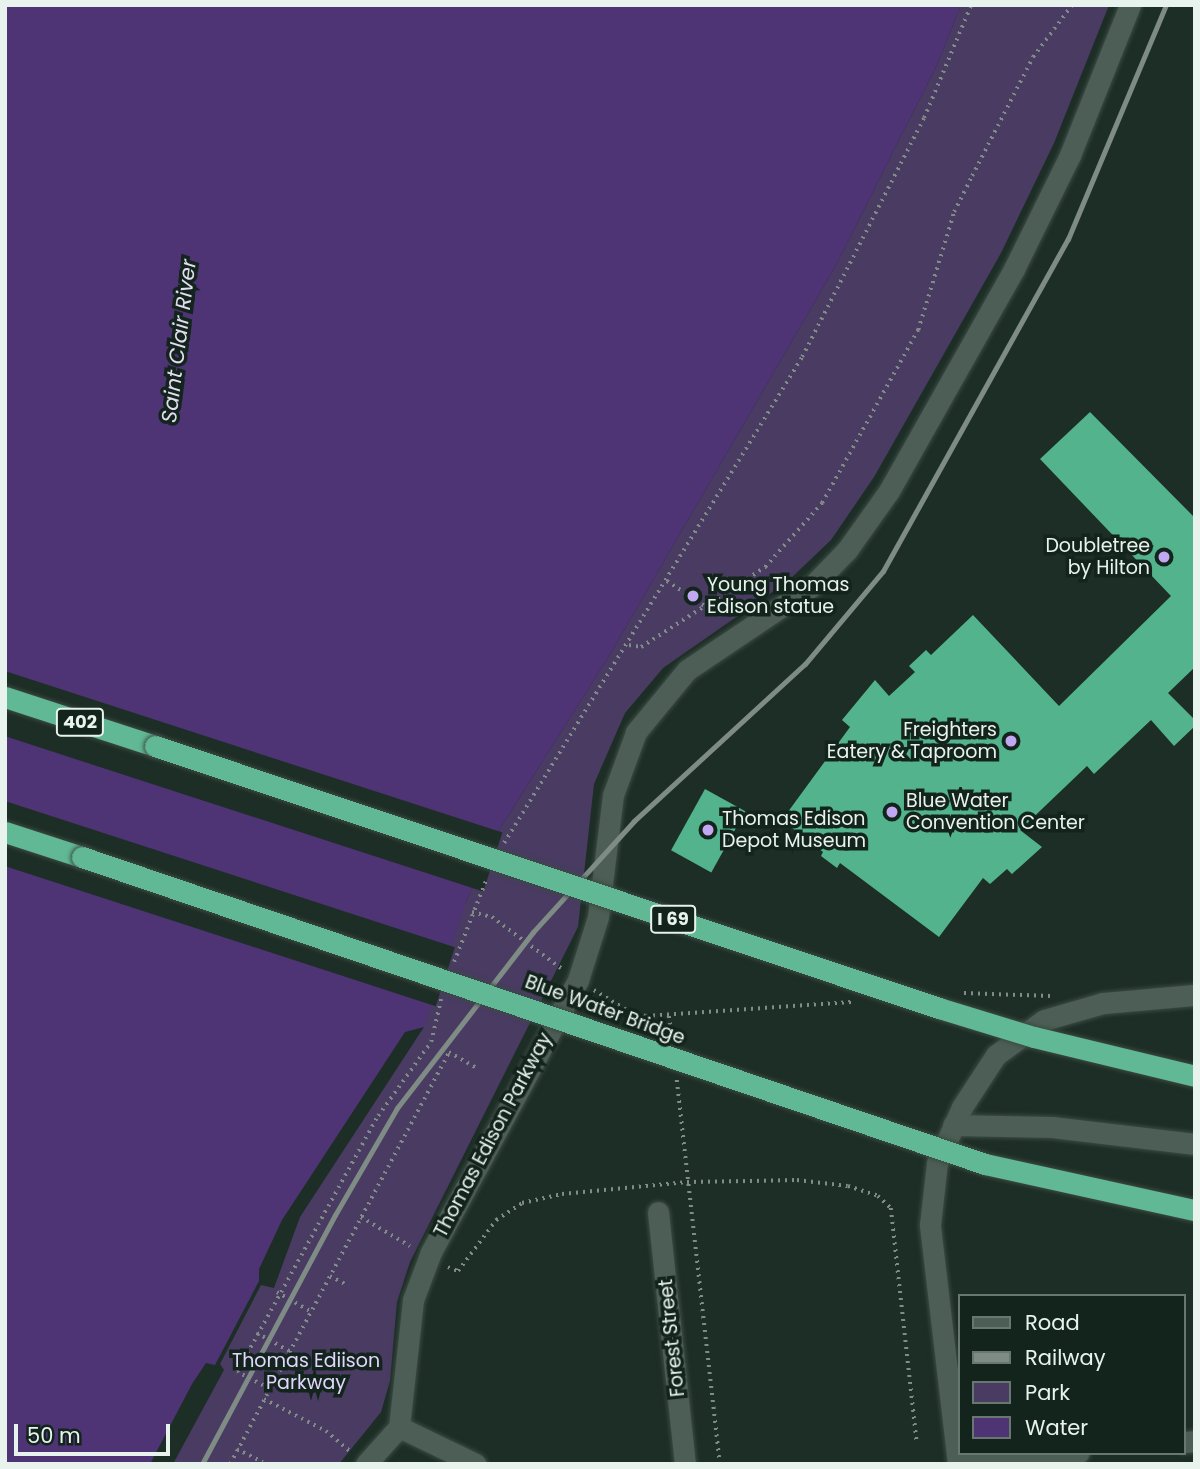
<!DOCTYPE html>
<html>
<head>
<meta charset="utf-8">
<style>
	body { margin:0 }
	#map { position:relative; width:1200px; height:1469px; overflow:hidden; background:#1d2e26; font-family:Poppins,sans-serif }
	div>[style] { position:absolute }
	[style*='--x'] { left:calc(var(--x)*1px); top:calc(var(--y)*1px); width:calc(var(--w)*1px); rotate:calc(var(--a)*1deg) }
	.green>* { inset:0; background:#493b62 }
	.water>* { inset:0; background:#4e3475 }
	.pier>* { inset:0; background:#1d2e26; transform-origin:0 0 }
	.building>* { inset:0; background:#52b38c; transform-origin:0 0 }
	.path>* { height:3.5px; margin-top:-1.75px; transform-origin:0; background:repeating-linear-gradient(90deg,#7f8d86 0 2px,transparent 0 7px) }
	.roads { filter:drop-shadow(0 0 2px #3c4b44) drop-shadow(0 0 2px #3c4b44) }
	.minor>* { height:21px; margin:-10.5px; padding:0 10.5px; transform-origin:10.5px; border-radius:10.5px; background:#4c5e55 }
	.highway>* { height:21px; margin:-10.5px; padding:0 10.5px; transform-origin:10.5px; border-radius:10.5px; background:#61b894 }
	.rail>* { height:5px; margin:-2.5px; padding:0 2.5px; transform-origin:2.5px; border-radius:2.5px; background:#7e8c85 }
	.bridges { filter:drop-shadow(0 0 2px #3c4b44) drop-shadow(0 0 2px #3c4b44) }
	.highway-bridge>* { height:21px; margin:-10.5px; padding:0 10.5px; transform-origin:10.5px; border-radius:10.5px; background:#61b894 }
	.dots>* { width:19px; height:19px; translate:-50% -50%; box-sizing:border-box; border:4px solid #13241c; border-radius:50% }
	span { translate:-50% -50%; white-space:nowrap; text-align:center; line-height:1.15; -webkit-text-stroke:7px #13241c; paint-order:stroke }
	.shield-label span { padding:2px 5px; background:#13241c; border:2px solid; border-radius:5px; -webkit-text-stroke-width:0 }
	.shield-label { font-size:18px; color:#e8f3ed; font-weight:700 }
	.poi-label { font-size:19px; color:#e8f3ed }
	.right { translate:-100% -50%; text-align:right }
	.left { translate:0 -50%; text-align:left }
	.street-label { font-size:19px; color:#e8f3ed }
	.park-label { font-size:19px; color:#e2d6fe }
	.water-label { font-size:21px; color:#e3ddf1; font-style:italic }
	.frame { position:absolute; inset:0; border:7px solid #e8f3ed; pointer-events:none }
	.legend { position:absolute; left:958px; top:1294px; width:228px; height:161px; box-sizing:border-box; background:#13241c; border:2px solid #687770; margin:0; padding:9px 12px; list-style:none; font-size:21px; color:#e8f3ed }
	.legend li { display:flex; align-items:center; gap:14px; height:35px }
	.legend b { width:35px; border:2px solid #687770 }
	.scale { position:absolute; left:14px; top:1424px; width:156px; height:32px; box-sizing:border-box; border:4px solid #e8f3ed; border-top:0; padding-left:9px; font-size:21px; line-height:24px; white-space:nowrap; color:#e8f3ed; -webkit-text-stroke:5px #13241c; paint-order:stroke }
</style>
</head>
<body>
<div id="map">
	<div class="green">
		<div style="clip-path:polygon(961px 5px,1109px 5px,1054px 143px,1001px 253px,874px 477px,831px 540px,788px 581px,663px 668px,625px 713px,594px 784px,578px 927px,410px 1262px,397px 1302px,390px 1381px,381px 1412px,339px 1464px,168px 1464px,215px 1366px,466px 902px,501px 827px,609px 656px,835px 267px,937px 65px)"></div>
	</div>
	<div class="water">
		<div style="clip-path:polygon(5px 5px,961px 5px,937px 65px,835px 267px,609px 656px,501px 827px,466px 902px,424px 1027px,412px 1034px,260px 1281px,168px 1464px,5px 1464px)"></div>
	</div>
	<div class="pier">
		<div style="left:5px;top:671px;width:523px;height:62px;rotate:18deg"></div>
		<div style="left:5px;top:801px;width:473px;height:62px;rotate:18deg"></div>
		<div style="clip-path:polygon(424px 1027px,300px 1217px,274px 1288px,261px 1285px,220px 1364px,224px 1370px,173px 1464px,150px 1464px,192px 1384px,206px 1363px,215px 1365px,259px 1281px,259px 1269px,282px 1220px,405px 1032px)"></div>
	</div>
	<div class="building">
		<div style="clip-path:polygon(1090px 412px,1195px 518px,1195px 667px,1168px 693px,1195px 720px,1195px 726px,1174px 746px,1151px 720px,1094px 774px,1087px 766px,1020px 830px,1042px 847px,1012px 874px,1007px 869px,990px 884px,983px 878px,939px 937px,840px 863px,837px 868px,821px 856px,823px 852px,782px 820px,850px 727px,842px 720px,875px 680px,889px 696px,915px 672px,909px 666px,926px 650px,931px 655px,973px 615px,1059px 706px,1171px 596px,1040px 459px)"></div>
		<div style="left:705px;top:789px;width:46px;height:70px;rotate:29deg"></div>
	</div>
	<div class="path">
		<div style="--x:667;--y:581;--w:47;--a:33.7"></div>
		<div style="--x:629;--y:645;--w:12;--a:9"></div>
		<div style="--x:641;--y:647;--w:148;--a:-32.8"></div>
		<div style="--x:765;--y:567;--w:86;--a:-48.3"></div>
		<div style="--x:822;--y:503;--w:198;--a:-61"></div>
		<div style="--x:918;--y:330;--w:123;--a:-73"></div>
		<div style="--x:954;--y:212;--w:40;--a:-63.4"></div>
		<div style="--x:972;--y:176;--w:134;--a:-62.9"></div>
		<div style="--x:1033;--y:57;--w:65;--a:-53.1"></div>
		<div style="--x:504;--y:843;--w:570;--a:-58.48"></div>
		<div style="--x:802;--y:357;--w:268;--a:-63"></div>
		<div style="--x:924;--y:118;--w:122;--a:-67.4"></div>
		<div style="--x:472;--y:912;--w:21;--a:14"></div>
		<div style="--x:492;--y:917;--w:86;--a:36.5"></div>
		<div style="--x:454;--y:962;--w:90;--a:-68.6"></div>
		<div style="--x:594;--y:990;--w:42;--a:31.4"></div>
		<div style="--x:630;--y:1012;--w:16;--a:14"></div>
		<div style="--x:646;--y:1016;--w:206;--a:-3.9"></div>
		<div style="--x:964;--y:993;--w:87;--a:2"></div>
		<div style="--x:669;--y:1016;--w:22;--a:82"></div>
		<div style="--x:677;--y:1080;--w:386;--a:83.6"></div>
		<div style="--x:361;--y:1217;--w:57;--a:30.6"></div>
		<div style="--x:448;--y:1267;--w:11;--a:22"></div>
		<div style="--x:458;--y:1271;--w:64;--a:-53.3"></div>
		<div style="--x:496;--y:1220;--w:31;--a:-33"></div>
		<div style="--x:522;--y:1203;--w:41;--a:-12.7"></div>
		<div style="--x:562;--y:1194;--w:126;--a:-5.5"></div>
		<div style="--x:687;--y:1182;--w:110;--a:-1"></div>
		<div style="--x:797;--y:1180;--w:51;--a:6.7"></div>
		<div style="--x:848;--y:1186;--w:32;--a:18"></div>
		<div style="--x:878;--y:1196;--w:18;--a:43"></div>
		<div style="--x:891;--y:1208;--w:237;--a:83.7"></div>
		<div style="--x:330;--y:1276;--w:21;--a:28"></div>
		<div style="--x:277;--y:1292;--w:38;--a:30"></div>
		<div style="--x:257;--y:1333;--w:41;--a:29.1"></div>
		<div style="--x:269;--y:1389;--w:36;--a:-152"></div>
		<div style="--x:237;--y:1372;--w:292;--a:-61.2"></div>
		<div style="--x:378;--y:1116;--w:91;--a:-54.4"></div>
		<div style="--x:431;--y:1042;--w:44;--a:-76.9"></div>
		<div style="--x:264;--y:1399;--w:70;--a:27.3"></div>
		<div style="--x:326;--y:1431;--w:33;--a:40"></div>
		<div style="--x:237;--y:1449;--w:29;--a:27"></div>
		<div style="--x:230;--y:1464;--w:467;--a:-62"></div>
		<div style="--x:449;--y:1052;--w:34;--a:30"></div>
	</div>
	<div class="roads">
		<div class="minor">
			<div style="--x:953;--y:1125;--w:99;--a:1.2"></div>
			<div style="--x:1052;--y:1127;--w:144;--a:6.8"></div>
			<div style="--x:658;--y:1212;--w:253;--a:83.9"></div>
			<div style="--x:399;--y:1427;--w:128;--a:-83.7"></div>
			<div style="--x:413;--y:1300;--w:51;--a:-69.4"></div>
			<div style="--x:431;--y:1252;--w:309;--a:-61.6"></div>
			<div style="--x:578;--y:980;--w:66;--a:-72.4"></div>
			<div style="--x:598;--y:917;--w:123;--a:-83"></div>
			<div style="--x:613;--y:795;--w:67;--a:-69.9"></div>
			<div style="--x:636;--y:732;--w:80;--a:-50.6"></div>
			<div style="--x:687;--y:670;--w:151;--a:-33.9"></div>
			<div style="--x:812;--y:586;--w:50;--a:-45.8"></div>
			<div style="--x:847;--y:550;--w:72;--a:-54.6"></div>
			<div style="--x:889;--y:491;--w:255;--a:-60.6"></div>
			<div style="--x:1014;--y:269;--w:127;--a:-63.8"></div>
			<div style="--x:1070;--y:155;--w:162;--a:-68.2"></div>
			<div style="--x:399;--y:1427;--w:85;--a:25.7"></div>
			<div style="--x:1184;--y:1442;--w:11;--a:-5"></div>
			<div style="--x:366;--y:1464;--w:50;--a:-48.3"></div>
			<div style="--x:958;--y:1464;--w:241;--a:-96.7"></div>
			<div style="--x:930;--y:1225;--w:62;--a:-83.6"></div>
			<div style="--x:937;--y:1163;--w:61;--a:-65.9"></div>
			<div style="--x:962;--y:1107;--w:62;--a:-56.8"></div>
			<div style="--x:996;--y:1055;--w:59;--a:-36.1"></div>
			<div style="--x:1044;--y:1020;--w:61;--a:-16.1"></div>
			<div style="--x:1103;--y:1003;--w:92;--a:-5"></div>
			<div style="--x:971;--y:1464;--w:108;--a:-5.9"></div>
		</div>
		<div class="highway">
			<div style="--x:5;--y:697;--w:158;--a:18.1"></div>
			<div style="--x:5;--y:832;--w:81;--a:18"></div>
		</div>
	</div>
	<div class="rail">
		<div style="--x:202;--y:1464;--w:282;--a:-61.9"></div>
		<div style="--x:335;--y:1215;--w:124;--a:-59.9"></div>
		<div style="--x:397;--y:1108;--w:222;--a:-52.3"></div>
		<div style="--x:533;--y:932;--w:150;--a:-47.7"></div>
		<div style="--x:634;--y:821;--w:232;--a:-42.6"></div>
		<div style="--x:805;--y:664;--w:121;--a:-50"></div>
		<div style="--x:883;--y:571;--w:380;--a:-60.9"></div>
		<div style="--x:1068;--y:239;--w:254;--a:-67.3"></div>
	</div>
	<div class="bridges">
		<div class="highway-bridge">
			<div style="--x:155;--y:746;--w:827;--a:18.48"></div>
			<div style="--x:939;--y:1008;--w:99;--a:17"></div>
			<div style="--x:1034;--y:1037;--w:166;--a:13.6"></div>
			<div style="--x:82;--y:857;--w:954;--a:18.78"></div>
			<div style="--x:985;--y:1164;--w:215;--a:12.4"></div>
		</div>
	</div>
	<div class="dots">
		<div style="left:1164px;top:557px;background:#c1a8f3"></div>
		<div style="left:693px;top:596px;background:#c1a8f3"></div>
		<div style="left:1011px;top:741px;background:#c1a8f3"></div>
		<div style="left:892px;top:812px;background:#c1a8f3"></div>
		<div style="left:708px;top:830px;background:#c1a8f3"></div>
	</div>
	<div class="shield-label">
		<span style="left:80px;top:722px">402</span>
		<span style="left:673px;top:919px">I 69</span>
	</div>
	<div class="poi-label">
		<span class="right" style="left:1150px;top:557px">Doubletree<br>by Hilton</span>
		<span class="left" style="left:707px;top:596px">Young Thomas<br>Edison statue</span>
		<span class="right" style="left:997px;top:741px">Freighters<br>Eatery &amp; Taproom</span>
		<span class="left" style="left:906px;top:812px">Blue Water<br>Convention Center</span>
		<span class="left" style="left:722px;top:830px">Thomas Edison<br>Depot Museum</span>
	</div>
	<div class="street-label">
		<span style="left:605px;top:1010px;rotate:20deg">Blue Water Bridge</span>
		<span style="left:493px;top:1135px;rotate:-62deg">Thomas Edison Parkway</span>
		<span style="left:672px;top:1338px;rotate:-96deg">Forest Street</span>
	</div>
	<div class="park-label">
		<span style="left:306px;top:1372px">Thomas Ediison<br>Parkway</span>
	</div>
	<div class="water-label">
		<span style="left:179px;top:341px;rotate:-83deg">Saint Clair River</span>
	</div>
	<div class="frame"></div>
	<ul class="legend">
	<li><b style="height:9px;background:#4c5e55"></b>Road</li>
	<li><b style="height:9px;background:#7e8c85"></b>Railway</li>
	<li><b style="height:19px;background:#493b62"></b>Park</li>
	<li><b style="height:19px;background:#4e3475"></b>Water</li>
	</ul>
	<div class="scale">50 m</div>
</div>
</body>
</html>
